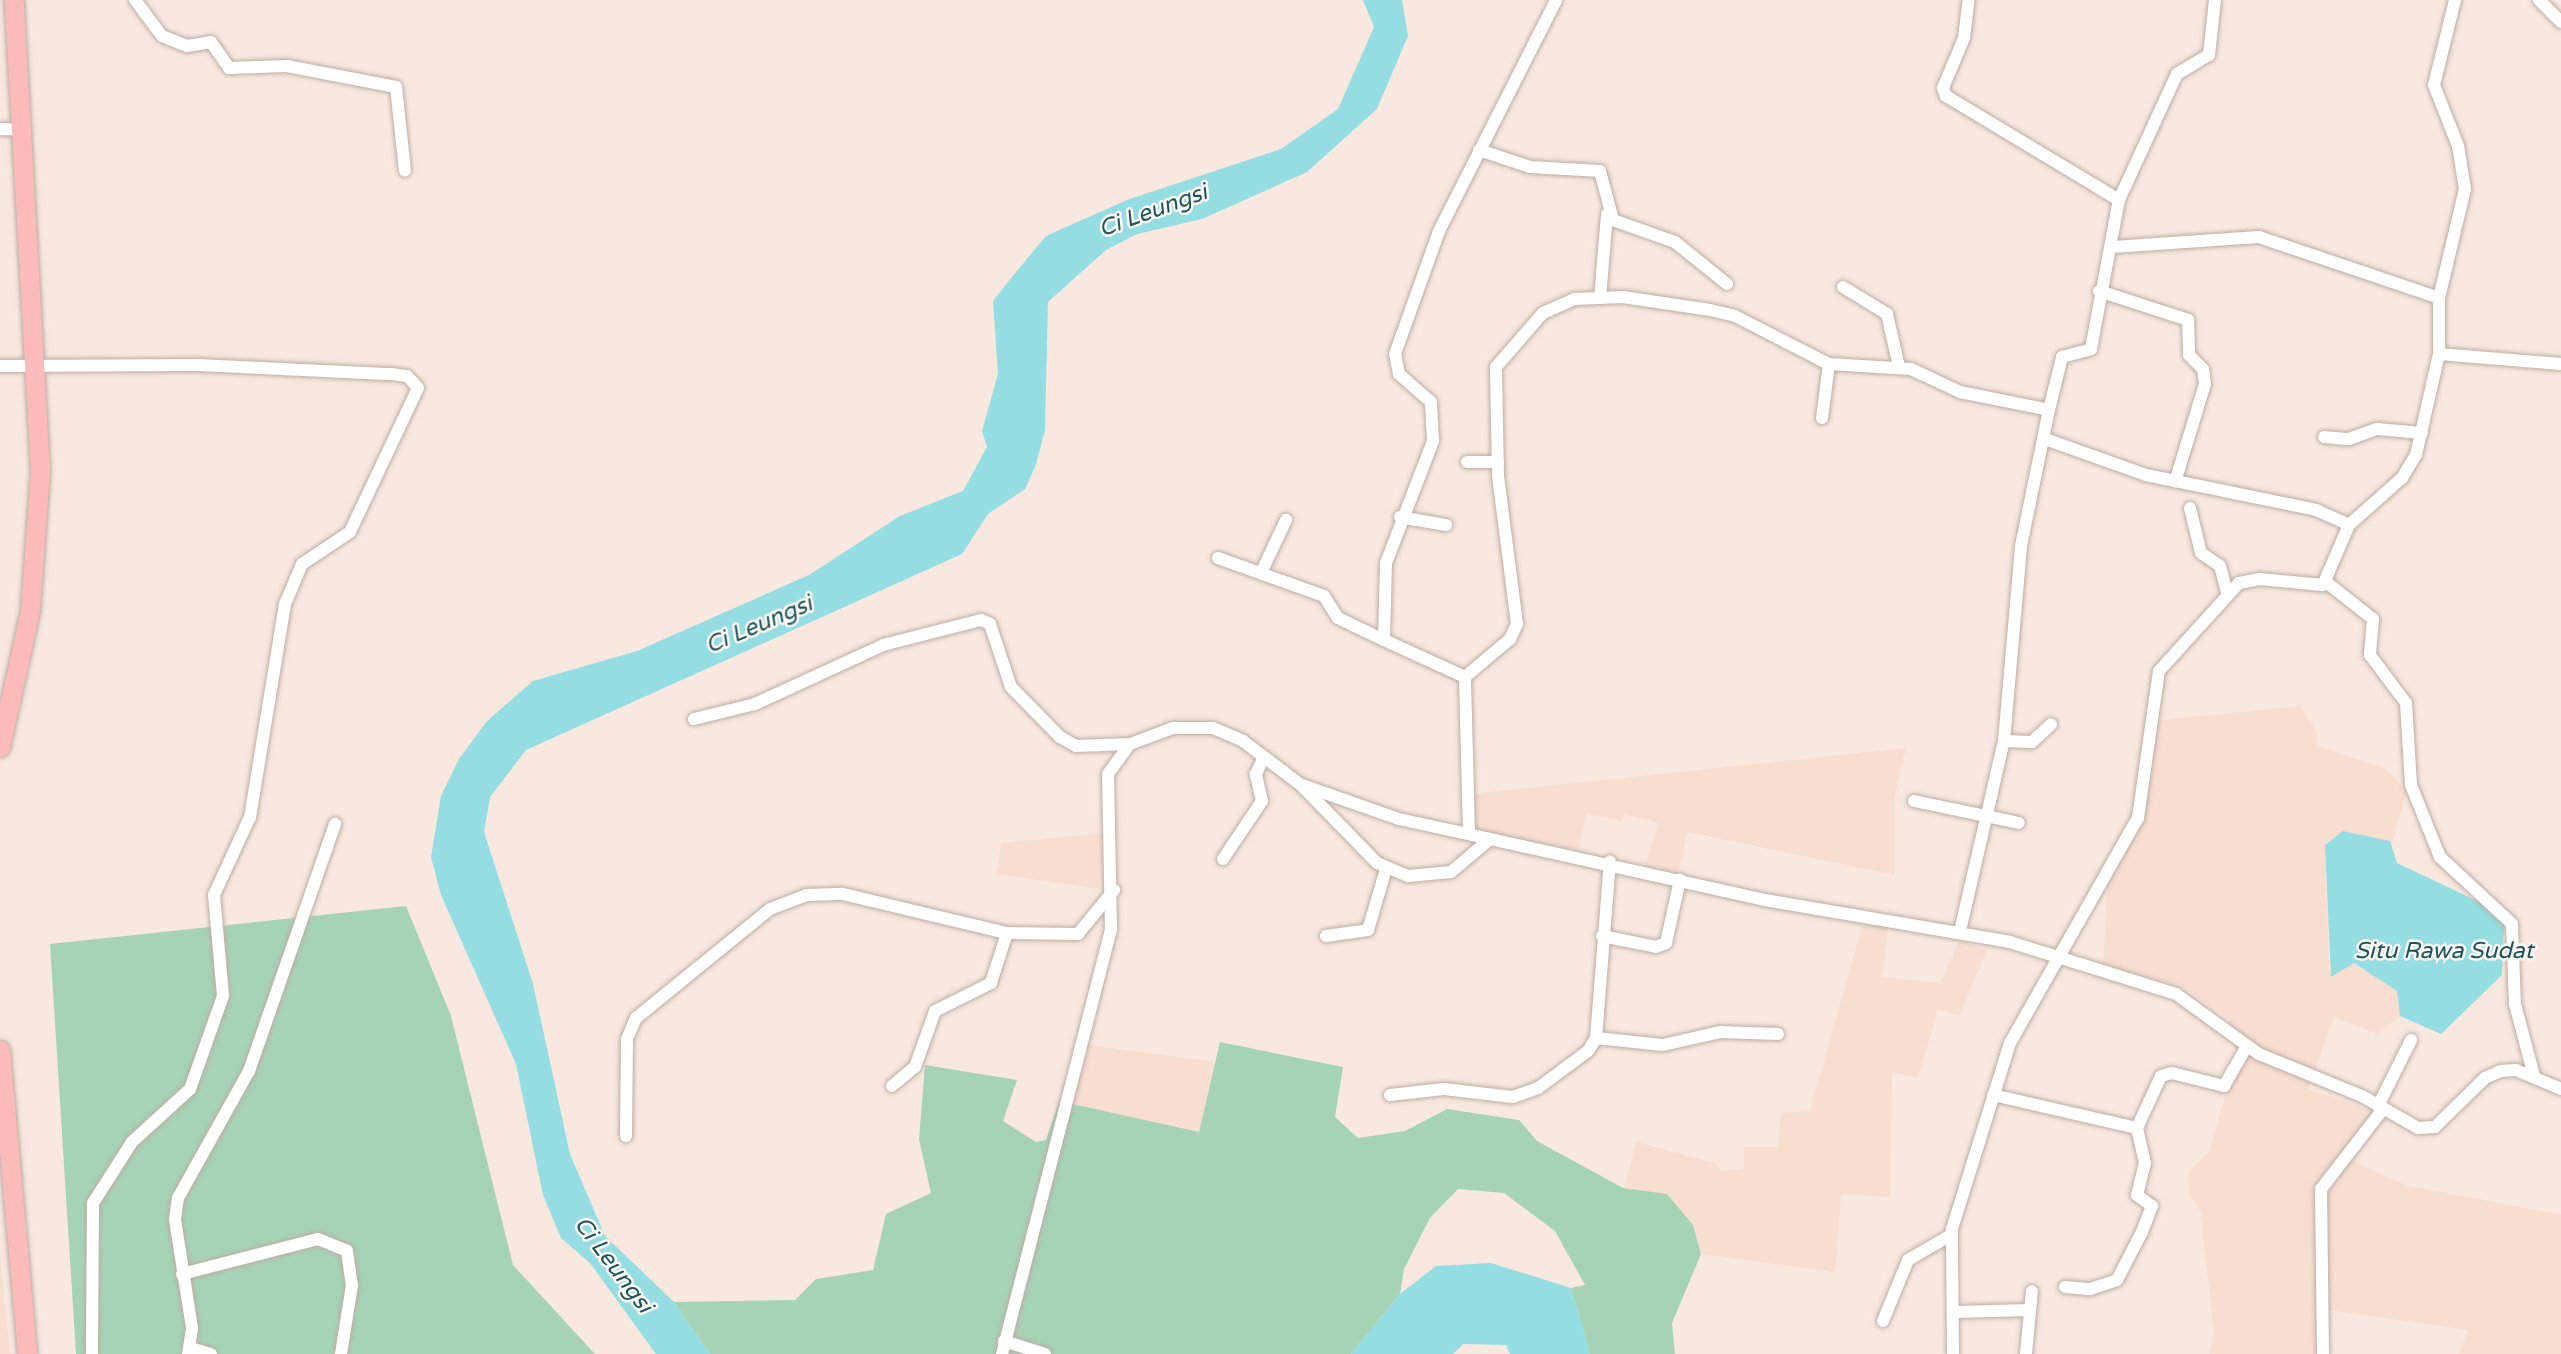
<!DOCTYPE html>
<html>
<head>
<meta charset="utf-8">
<style>
	body { margin:0 }
	#map { position:relative; width:2561px; height:1354px; overflow:hidden; background:#f8e8df; font-family:"Varela Round",sans-serif }
	div>[style] { position:absolute }
	[style*='--x'] { left:calc(var(--x)*1px); top:calc(var(--y)*1px); width:calc(var(--w)*1px); rotate:calc(var(--a)*1deg) }
	.built>* { inset:0; background:#f7ded1 }
	.green>* { inset:0; background:#a6d3b6 }
	.water>* { inset:0; background:#94dde3 }
	.roads { filter:drop-shadow(0 0 2px #bdada5) drop-shadow(0 0 2px #bdada5) }
	.street>* { height:12px; margin:-6px; padding:0 6px; transform-origin:6px; border-radius:6px; background:#fff }
	.primary>* { height:19px; margin:-9.5px; padding:0 9.5px; transform-origin:9.5px; border-radius:9.5px; background:#fabbba }
	span { translate:-50% -50%; white-space:nowrap; text-align:center; line-height:1.15; -webkit-text-stroke:5px #fef7f3; paint-order:stroke }
	.water-label { font-size:23px; color:#19575c; font-style:italic }
</style>
</head>
<body>
<div id="map">
	<div class="built">
		<div style="clip-path:polygon(2300px 706px,2317px 732px,2317px 746px,2384px 768px,2407px 789px,2392px 844px,2343px 831px,2325px 845px,2329px 970px,2349px 961px,2391px 986px,2399px 994px,2400px 1016px,2377px 1034px,2334px 1017px,2308px 1089px,2374px 1112px,2340px 1155px,2405px 1185px,2561px 1215px,2561px 1354px,2459px 1354px,2468px 1330px,2321px 1309px,2319px 1354px,2209px 1354px,2214px 1335px,2201px 1212px,2190px 1196px,2188px 1173px,2209px 1152px,2237px 1056px,2228px 1017px,2181px 986px,2103px 966px,2108px 879px,2142px 824px,2151px 721px)"></div>
		<div style="clip-path:polygon(1906px 748px,1895px 795px,1894px 875px,1688px 832px,1677px 875px,1645px 866px,1658px 823px,1624px 814px,1621px 821px,1586px 813px,1579px 850px,1485px 836px,1472px 824px,1471px 794px)"></div>
		<div style="clip-path:polygon(1105px 833px,1098px 889px,997px 874px,1001px 843px)"></div>
		<div style="clip-path:polygon(1888px 925px,1882px 977px,1940px 983px,1959px 941px,1987px 950px,1959px 1016px,1938px 1009px,1918px 1078px,1892px 1072px,1890px 1197px,1841px 1194px,1835px 1272px,1701px 1254px,1693px 1225px,1624px 1188px,1636px 1142px,1715px 1163px,1721px 1171px,1744px 1169px,1744px 1147px,1778px 1147px,1781px 1113px,1810px 1111px,1862px 927px)"></div>
		<div style="clip-path:polygon(1081px 1044px,1215px 1062px,1199px 1132px,1059px 1101px)"></div>
		<div style="clip-path:polygon(0 1254px,10px 1354px,0 1354px)"></div>
	</div>
	<div class="green">
		<div style="clip-path:polygon(406px 906px,451px 1016px,513px 1265px,595px 1354px,76px 1354px,50px 944px)"></div>
		<div style="clip-path:polygon(1220px 1042px,1343px 1067px,1335px 1117px,1358px 1138px,1405px 1131px,1447px 1109px,1519px 1120px,1537px 1141px,1623px 1188px,1667px 1194px,1693px 1225px,1701px 1254px,1672px 1323px,1675px 1354px,1590px 1354px,1571px 1288px,1585px 1285px,1555px 1231px,1504px 1193px,1458px 1189px,1430px 1218px,1404px 1269px,1400px 1294px,1351px 1354px,710px 1354px,674px 1302px,795px 1300px,816px 1279px,873px 1270px,886px 1214px,931px 1193px,919px 1139px,925px 1065px,1017px 1080px,1003px 1121px,1036px 1142px,1046px 1140px,1059px 1101px,1199px 1132px)"></div>
	</div>
	<div class="water">
		<div style="clip-path:polygon(1363px 0,1402px 0,1408px 36px,1377px 109px,1307px 172px,1202px 219px,1137px 234px,1106px 250px,1048px 302px,1045px 431px,1035px 467px,1025px 489px,988px 514px,962px 554px,526px 750px,490px 797px,484px 832px,533px 984px,570px 1154px,605px 1236px,674px 1302px,710px 1354px,656px 1354px,590px 1263px,561px 1238px,543px 1195px,516px 1064px,441px 895px,431px 857px,441px 796px,459px 759px,487px 721px,533px 681px,637px 651px,809px 575px,900px 516px,963px 491px,987px 447px,982px 431px,998px 374px,993px 301px,1011px 278px,1046px 236px,1127px 200px,1281px 149px,1338px 109px,1374px 27px)"></div>
		<div style="clip-path:polygon(2343px 831px,2390px 841px,2397px 863px,2490px 907px,2504px 923px,2502px 975px,2441px 1034px,2400px 1016px,2397px 991px,2354px 963px,2331px 977px,2325px 845px)"></div>
		<div style="clip-path:polygon(1491px 1263px,1571px 1288px,1590px 1354px,1510px 1354px,1506px 1345px,1463px 1344px,1453px 1354px,1351px 1354px,1400px 1294px,1436px 1266px)"></div>
	</div>
	<div class="roads">
		<div class="street">
			<div style="--x:135;--y:0;--w:45;--a:53.1"></div>
			<div style="--x:162;--y:36;--w:27;--a:22"></div>
			<div style="--x:187;--y:46;--w:24;--a:-9"></div>
			<div style="--x:211;--y:42;--w:32;--a:55"></div>
			<div style="--x:229;--y:68;--w:58;--a:-2"></div>
			<div style="--x:287;--y:66;--w:111;--a:10.9"></div>
			<div style="--x:396;--y:87;--w:84;--a:83.9"></div>
			<div style="--x:2539;--y:0;--w:31;--a:45"></div>
			<div style="--x:0;--y:129;--w:23;--a:2"></div>
			<div style="--x:1479;--y:150;--w:54;--a:18.4"></div>
			<div style="--x:1530;--y:167;--w:70;--a:3.3"></div>
			<div style="--x:1600;--y:171;--w:51;--a:75.1"></div>
			<div style="--x:1613;--y:220;--w:66;--a:19.5"></div>
			<div style="--x:1675;--y:242;--w:67;--a:38.9"></div>
			<div style="--x:2119;--y:200;--w:139;--a:-65.3"></div>
			<div style="--x:2177;--y:74;--w:37;--a:-31"></div>
			<div style="--x:2209;--y:55;--w:55;--a:-83.8"></div>
			<div style="--x:2113;--y:247;--w:146;--a:-3.9"></div>
			<div style="--x:2259;--y:237;--w:190;--a:18.7"></div>
			<div style="--x:1843;--y:287;--w:52;--a:31.5"></div>
			<div style="--x:1887;--y:314;--w:54;--a:77.2"></div>
			<div style="--x:2099;--y:291;--w:94;--a:18"></div>
			<div style="--x:2188;--y:320;--w:35;--a:88"></div>
			<div style="--x:2189;--y:355;--w:20;--a:45"></div>
			<div style="--x:2203;--y:369;--w:15;--a:82"></div>
			<div style="--x:2205;--y:384;--w:102;--a:107"></div>
			<div style="--x:1600;--y:298;--w:84;--a:-85.2"></div>
			<div style="--x:2439;--y:354;--w:122;--a:4.7"></div>
			<div style="--x:0;--y:366;--w:198;--a:-0.3"></div>
			<div style="--x:198;--y:365;--w:194;--a:2.7"></div>
			<div style="--x:392;--y:374;--w:15;--a:8"></div>
			<div style="--x:407;--y:376;--w:16;--a:47"></div>
			<div style="--x:418;--y:388;--w:159;--a:115.3"></div>
			<div style="--x:350;--y:532;--w:58;--a:146.3"></div>
			<div style="--x:302;--y:564;--w:43;--a:113"></div>
			<div style="--x:285;--y:604;--w:216;--a:99.3"></div>
			<div style="--x:250;--y:817;--w:86;--a:114.8"></div>
			<div style="--x:214;--y:895;--w:101;--a:84.9"></div>
			<div style="--x:223;--y:996;--w:99;--a:109.5"></div>
			<div style="--x:190;--y:1089;--w:79;--a:137.6"></div>
			<div style="--x:132;--y:1142;--w:72;--a:122.6"></div>
			<div style="--x:93;--y:1203;--w:151;--a:90.4"></div>
			<div style="--x:1822;--y:418;--w:54;--a:-82.6"></div>
			<div style="--x:2324;--y:437;--w:25;--a:5"></div>
			<div style="--x:2349;--y:439;--w:30;--a:-20"></div>
			<div style="--x:2377;--y:429;--w:45;--a:5.1"></div>
			<div style="--x:2045;--y:439;--w:107;--a:19.6"></div>
			<div style="--x:2146;--y:475;--w:174;--a:11.6"></div>
			<div style="--x:2316;--y:510;--w:36;--a:24"></div>
			<div style="--x:1467;--y:462;--w:31;--a:0"></div>
			<div style="--x:2190;--y:508;--w:46;--a:76.3"></div>
			<div style="--x:2201;--y:553;--w:23;--a:34"></div>
			<div style="--x:2220;--y:566;--w:28;--a:75"></div>
			<div style="--x:1400;--y:517;--w:47;--a:9.9"></div>
			<div style="--x:1218;--y:558;--w:113;--a:19.7"></div>
			<div style="--x:1324;--y:596;--w:26;--a:58"></div>
			<div style="--x:1338;--y:618;--w:51;--a:25.6"></div>
			<div style="--x:1261;--y:573;--w:59;--a:-64.7"></div>
			<div style="--x:2326;--y:582;--w:60;--a:38.2"></div>
			<div style="--x:2373;--y:619;--w:36;--a:95"></div>
			<div style="--x:2370;--y:655;--w:60;--a:53.1"></div>
			<div style="--x:2406;--y:703;--w:82;--a:86.5"></div>
			<div style="--x:2411;--y:785;--w:78;--a:68.1"></div>
			<div style="--x:2440;--y:857;--w:98;--a:42.9"></div>
			<div style="--x:2512;--y:924;--w:80;--a:87.9"></div>
			<div style="--x:2515;--y:1004;--w:74;--a:75.2"></div>
			<div style="--x:1465;--y:677;--w:89;--a:-155.4"></div>
			<div style="--x:1384;--y:640;--w:77;--a:-88.5"></div>
			<div style="--x:1386;--y:563;--w:131;--a:-68.9"></div>
			<div style="--x:1433;--y:441;--w:39;--a:-93"></div>
			<div style="--x:1431;--y:402;--w:43;--a:-138.8"></div>
			<div style="--x:1399;--y:374;--w:20;--a:-101"></div>
			<div style="--x:1395;--y:354;--w:131;--a:-70.3"></div>
			<div style="--x:1439;--y:231;--w:259;--a:-63.1"></div>
			<div style="--x:694;--y:719;--w:63;--a:-13.8"></div>
			<div style="--x:755;--y:704;--w:141;--a:-24.7"></div>
			<div style="--x:883;--y:645;--w:101;--a:-14.3"></div>
			<div style="--x:981;--y:620;--w:10;--a:24"></div>
			<div style="--x:990;--y:624;--w:66;--a:71.6"></div>
			<div style="--x:1011;--y:687;--w:70;--a:45.6"></div>
			<div style="--x:1060;--y:737;--w:18;--a:29"></div>
			<div style="--x:1076;--y:746;--w:54;--a:-2.1"></div>
			<div style="--x:2004;--y:741;--w:28;--a:2"></div>
			<div style="--x:2032;--y:742;--w:26;--a:-43"></div>
			<div style="--x:1302;--y:785;--w:103;--a:19.3"></div>
			<div style="--x:1399;--y:819;--w:93;--a:12.4"></div>
			<div style="--x:1914;--y:801;--w:107;--a:11.8"></div>
			<div style="--x:1469;--y:832;--w:155;--a:-91.5"></div>
			<div style="--x:1465;--y:677;--w:59;--a:-40.2"></div>
			<div style="--x:1510;--y:639;--w:17;--a:-65"></div>
			<div style="--x:1517;--y:624;--w:150;--a:-97.3"></div>
			<div style="--x:1498;--y:475;--w:108;--a:-91.1"></div>
			<div style="--x:1496;--y:367;--w:72;--a:-49"></div>
			<div style="--x:1543;--y:313;--w:34;--a:-24"></div>
			<div style="--x:1574;--y:299;--w:49;--a:-2.3"></div>
			<div style="--x:1623;--y:297;--w:88;--a:8.5"></div>
			<div style="--x:1710;--y:310;--w:26;--a:13"></div>
			<div style="--x:1735;--y:316;--w:106;--a:27.1"></div>
			<div style="--x:1829;--y:364;--w:82;--a:3.5"></div>
			<div style="--x:1911;--y:369;--w:54;--a:25.1"></div>
			<div style="--x:1960;--y:392;--w:91;--a:11.4"></div>
			<div style="--x:1223;--y:859;--w:70;--a:-56.1"></div>
			<div style="--x:1262;--y:801;--w:28;--a:-103"></div>
			<div style="--x:1256;--y:774;--w:19;--a:-65"></div>
			<div style="--x:1960;--y:931;--w:195;--a:-77"></div>
			<div style="--x:2004;--y:741;--w:196;--a:-85"></div>
			<div style="--x:2021;--y:546;--w:139;--a:-78.4"></div>
			<div style="--x:2049;--y:410;--w:55;--a:-76.2"></div>
			<div style="--x:2062;--y:357;--w:30;--a:-15"></div>
			<div style="--x:2091;--y:349;--w:152;--a:-79.4"></div>
			<div style="--x:2119;--y:200;--w:202;--a:-149"></div>
			<div style="--x:1946;--y:96;--w:9;--a:-111"></div>
			<div style="--x:1943;--y:88;--w:54;--a:-67.2"></div>
			<div style="--x:1964;--y:38;--w:38;--a:-83"></div>
			<div style="--x:1326;--y:936;--w:42;--a:-8.1"></div>
			<div style="--x:1368;--y:930;--w:64;--a:-73.6"></div>
			<div style="--x:1602;--y:936;--w:55;--a:11.5"></div>
			<div style="--x:1656;--y:947;--w:11;--a:-22"></div>
			<div style="--x:1666;--y:943;--w:65;--a:-77.5"></div>
			<div style="--x:1596;--y:1038;--w:67;--a:6"></div>
			<div style="--x:1663;--y:1045;--w:58;--a:-12.8"></div>
			<div style="--x:1720;--y:1032;--w:58;--a:2"></div>
			<div style="--x:892;--y:1086;--w:30;--a:-40"></div>
			<div style="--x:915;--y:1067;--w:59;--a:-70.3"></div>
			<div style="--x:935;--y:1011;--w:63;--a:-26.6"></div>
			<div style="--x:991;--y:983;--w:52;--a:-72.3"></div>
			<div style="--x:1007;--y:933;--w:71;--a:0.8"></div>
			<div style="--x:1078;--y:934;--w:57;--a:-50.7"></div>
			<div style="--x:1390;--y:1095;--w:54;--a:-6.3"></div>
			<div style="--x:1444;--y:1089;--w:69;--a:6.6"></div>
			<div style="--x:1513;--y:1097;--w:27;--a:-20"></div>
			<div style="--x:1538;--y:1088;--w:62;--a:-36.5"></div>
			<div style="--x:1588;--y:1051;--w:15;--a:-58"></div>
			<div style="--x:1596;--y:1038;--w:177;--a:-85.5"></div>
			<div style="--x:1993;--y:1095;--w:148;--a:12.9"></div>
			<div style="--x:2137;--y:1128;--w:57;--a:-65.2"></div>
			<div style="--x:2161;--y:1076;--w:11;--a:-15"></div>
			<div style="--x:2172;--y:1073;--w:54;--a:14"></div>
			<div style="--x:2224;--y:1086;--w:46;--a:-60.1"></div>
			<div style="--x:2378;--y:1106;--w:74;--a:-63.4"></div>
			<div style="--x:626;--y:1136;--w:97;--a:-89.4"></div>
			<div style="--x:627;--y:1039;--w:23;--a:-67"></div>
			<div style="--x:636;--y:1018;--w:173;--a:-39.1"></div>
			<div style="--x:770;--y:909;--w:39;--a:-21"></div>
			<div style="--x:806;--y:895;--w:37;--a:-2"></div>
			<div style="--x:843;--y:894;--w:169;--a:13.4"></div>
			<div style="--x:182;--y:1274;--w:140;--a:-14.4"></div>
			<div style="--x:318;--y:1239;--w:31;--a:22"></div>
			<div style="--x:347;--y:1251;--w:34;--a:82"></div>
			<div style="--x:352;--y:1285;--w:70;--a:99.1"></div>
			<div style="--x:2065;--y:1287;--w:25;--a:5"></div>
			<div style="--x:2090;--y:1289;--w:28;--a:-18"></div>
			<div style="--x:2117;--y:1280;--w:54;--a:-62.5"></div>
			<div style="--x:2142;--y:1232;--w:28;--a:-69"></div>
			<div style="--x:2152;--y:1206;--w:19;--a:-144"></div>
			<div style="--x:2137;--y:1195;--w:33;--a:-76"></div>
			<div style="--x:2145;--y:1163;--w:36;--a:-103"></div>
			<div style="--x:1955;--y:1312;--w:75;--a:-1.5"></div>
			<div style="--x:1883;--y:1321;--w:66;--a:-67.7"></div>
			<div style="--x:1908;--y:1260;--w:50;--a:-30.2"></div>
			<div style="--x:1004;--y:1341;--w:43;--a:17.6"></div>
			<div style="--x:191;--y:1348;--w:21;--a:17"></div>
			<div style="--x:188;--y:1354;--w:26;--a:-81"></div>
			<div style="--x:192;--y:1328;--w:110;--a:-98.9"></div>
			<div style="--x:175;--y:1219;--w:21;--a:-82"></div>
			<div style="--x:178;--y:1198;--w:145;--a:-60.8"></div>
			<div style="--x:249;--y:1071;--w:262;--a:-70.8"></div>
			<div style="--x:1002;--y:1354;--w:439;--a:-75.6"></div>
			<div style="--x:1111;--y:929;--w:155;--a:-91.1"></div>
			<div style="--x:1108;--y:774;--w:37;--a:-54"></div>
			<div style="--x:1130;--y:744;--w:46;--a:-20.4"></div>
			<div style="--x:1173;--y:728;--w:40;--a:0"></div>
			<div style="--x:1213;--y:728;--w:33;--a:23"></div>
			<div style="--x:1243;--y:741;--w:73;--a:37.2"></div>
			<div style="--x:1301;--y:785;--w:109;--a:45.7"></div>
			<div style="--x:1377;--y:863;--w:34;--a:23"></div>
			<div style="--x:1408;--y:876;--w:43;--a:-5.3"></div>
			<div style="--x:1451;--y:872;--w:51;--a:-40.2"></div>
			<div style="--x:1490;--y:839;--w:282;--a:12.5"></div>
			<div style="--x:1765;--y:900;--w:249;--a:9.7"></div>
			<div style="--x:2010;--y:942;--w:174;--a:17.4"></div>
			<div style="--x:2176;--y:994;--w:102;--a:35.9"></div>
			<div style="--x:2259;--y:1054;--w:111;--a:22.2"></div>
			<div style="--x:2362;--y:1096;--w:64;--a:29.7"></div>
			<div style="--x:2418;--y:1128;--w:17;--a:-3"></div>
			<div style="--x:2435;--y:1127;--w:70;--a:-44.4"></div>
			<div style="--x:2485;--y:1078;--w:17;--a:-24"></div>
			<div style="--x:2501;--y:1071;--w:15;--a:-4"></div>
			<div style="--x:2516;--y:1070;--w:49;--a:22.9"></div>
			<div style="--x:1953;--y:1354;--w:125;--a:-90.5"></div>
			<div style="--x:1952;--y:1229;--w:195;--a:-72.7"></div>
			<div style="--x:2010;--y:1043;--w:259;--a:-60.4"></div>
			<div style="--x:2138;--y:818;--w:148;--a:-81.9"></div>
			<div style="--x:2159;--y:671;--w:119;--a:-47.7"></div>
			<div style="--x:2239;--y:583;--w:21;--a:-11"></div>
			<div style="--x:2260;--y:579;--w:63;--a:5.4"></div>
			<div style="--x:2323;--y:585;--w:65;--a:-66.6"></div>
			<div style="--x:2349;--y:525;--w:71;--a:-41.6"></div>
			<div style="--x:2402;--y:478;--w:27;--a:-59"></div>
			<div style="--x:2416;--y:455;--w:104;--a:-77.2"></div>
			<div style="--x:2439;--y:354;--w:56;--a:-90"></div>
			<div style="--x:2439;--y:298;--w:112;--a:-76.6"></div>
			<div style="--x:2465;--y:189;--w:44;--a:-99.2"></div>
			<div style="--x:2458;--y:146;--w:66;--a:-111.5"></div>
			<div style="--x:2434;--y:85;--w:88;--a:-76.1"></div>
			<div style="--x:2026;--y:1354;--w:63;--a:-84.6"></div>
			<div style="--x:2323;--y:1354;--w:165;--a:-90.7"></div>
			<div style="--x:2321;--y:1189;--w:101;--a:-52.2"></div>
		</div>
		<div class="primary">
			<div style="--x:0;--y:747;--w:140;--a:-77.6"></div>
			<div style="--x:30;--y:610;--w:139;--a:-85.9"></div>
			<div style="--x:40;--y:471;--w:472;--a:-93.2"></div>
			<div style="--x:0;--y:1050;--w:305;--a:84.9"></div>
		</div>
	</div>
	<div class="water-label">
		<span style="left:1153px;top:211px;rotate:-20deg">Ci Leungsi</span>
		<span style="left:759px;top:625px;rotate:-23deg">Ci Leungsi</span>
		<span style="left:2444px;top:951px">Situ Rawa Sudat</span>
		<span style="left:613px;top:1265px;rotate:53deg">Ci Leungsi</span>
	</div>
</div>
</body>
</html>
